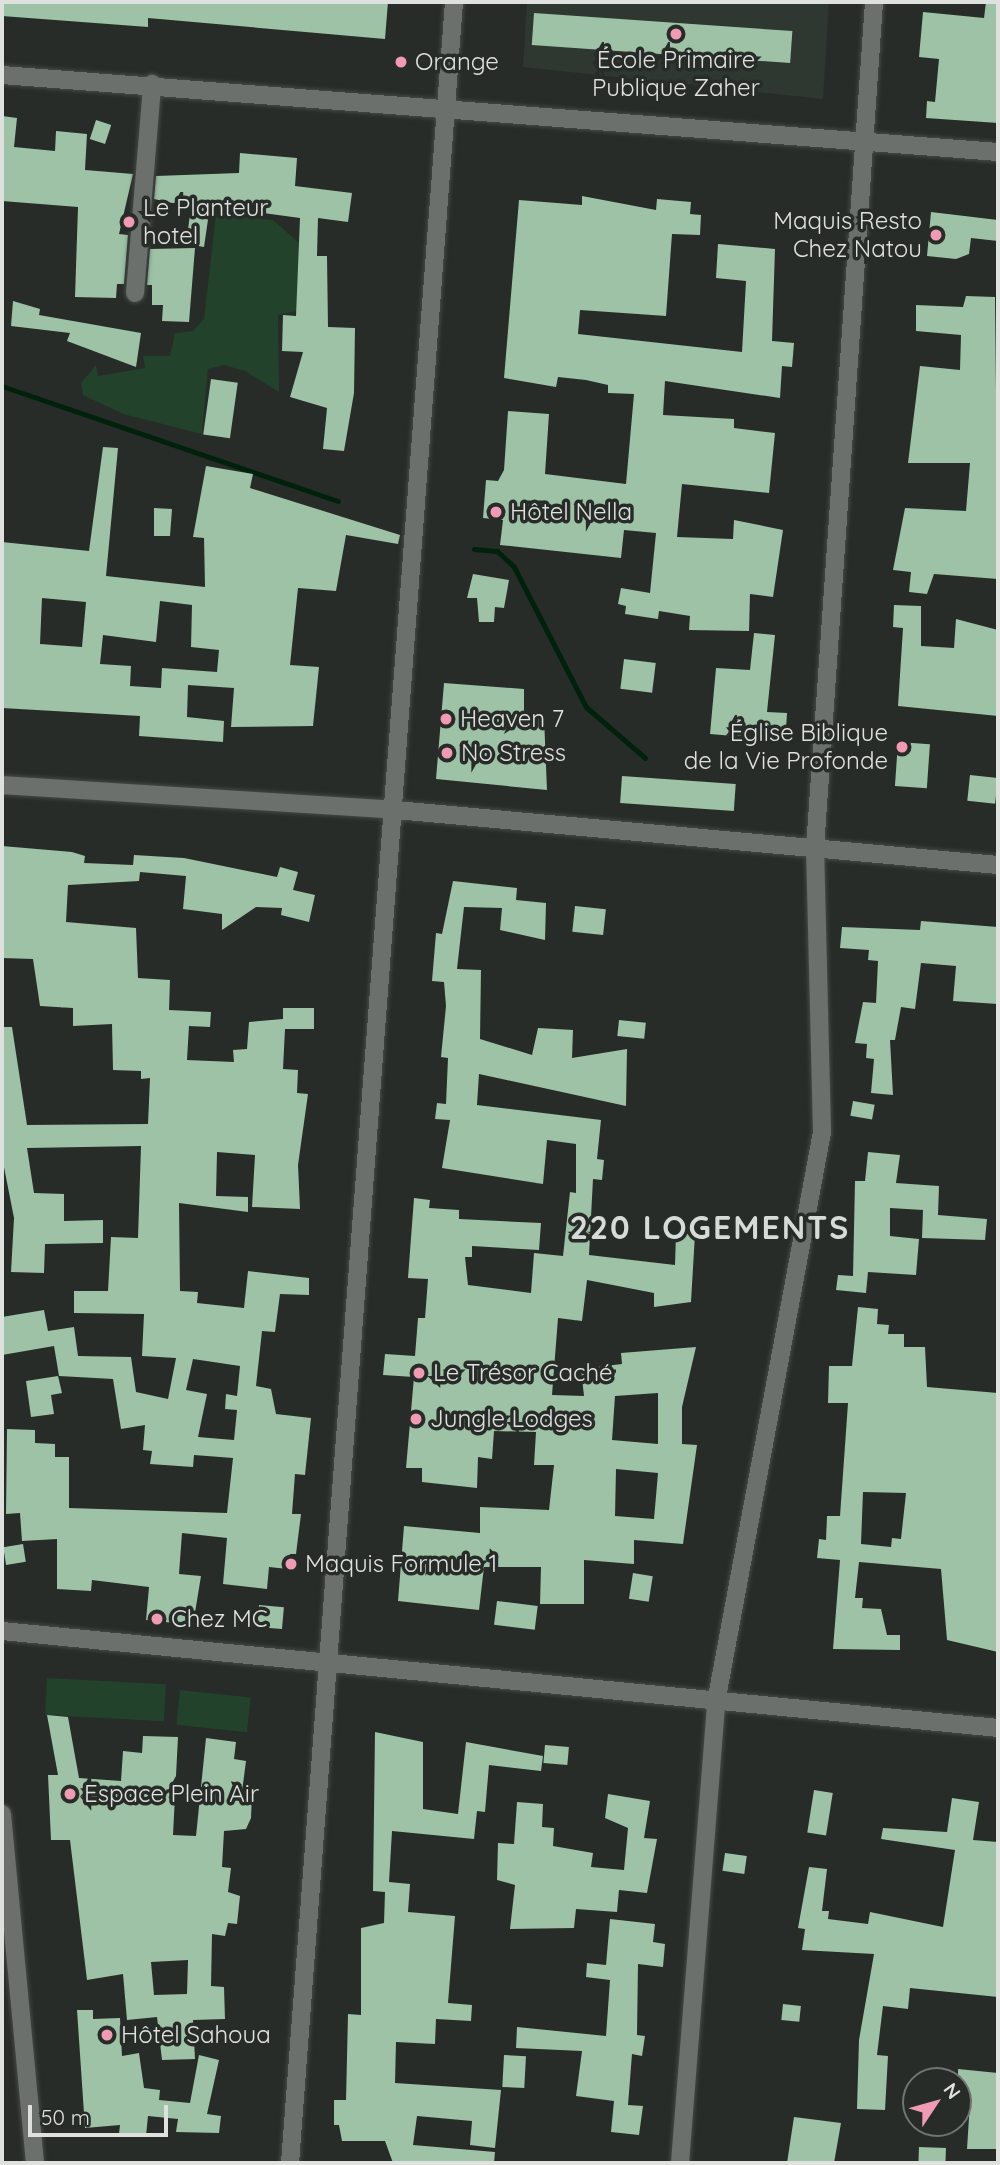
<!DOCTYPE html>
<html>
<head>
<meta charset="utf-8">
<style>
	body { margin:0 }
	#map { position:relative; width:1000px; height:2165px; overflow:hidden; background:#272c28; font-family:Quicksand,sans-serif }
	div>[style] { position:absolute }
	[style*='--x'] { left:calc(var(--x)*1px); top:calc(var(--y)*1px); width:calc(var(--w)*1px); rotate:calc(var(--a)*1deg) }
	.built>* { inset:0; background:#2f3731 }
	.green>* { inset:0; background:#22422b; transform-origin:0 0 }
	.stream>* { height:5px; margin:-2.5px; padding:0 2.5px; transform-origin:2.5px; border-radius:2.5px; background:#00210b }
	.building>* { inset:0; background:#9dc2a5; transform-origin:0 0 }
	.roads { filter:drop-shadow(0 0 2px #464947) drop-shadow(0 0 2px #464947) }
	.minor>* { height:18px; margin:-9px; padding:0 9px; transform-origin:9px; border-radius:9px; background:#6b706c }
	.dots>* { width:19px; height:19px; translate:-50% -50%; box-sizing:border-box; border:4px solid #272c28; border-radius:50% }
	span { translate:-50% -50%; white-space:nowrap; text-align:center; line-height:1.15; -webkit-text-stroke:7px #272c28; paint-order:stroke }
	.poi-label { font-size:24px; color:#dfe1df }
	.left { translate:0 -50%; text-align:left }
	.right { translate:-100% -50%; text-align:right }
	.district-label { font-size:32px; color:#d5dbd6; font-weight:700; letter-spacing:2px }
	.frame { position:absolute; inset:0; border:4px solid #dfe1df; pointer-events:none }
	.north { position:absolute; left:902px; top:2067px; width:70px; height:70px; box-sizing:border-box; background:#272c28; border:2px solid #717471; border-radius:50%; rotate:54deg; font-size:19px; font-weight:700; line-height:28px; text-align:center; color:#dfe1df }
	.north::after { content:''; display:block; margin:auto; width:24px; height:32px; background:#f19ab3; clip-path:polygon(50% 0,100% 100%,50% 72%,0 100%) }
	.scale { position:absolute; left:28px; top:2105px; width:140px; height:32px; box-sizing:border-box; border:4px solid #dfe1df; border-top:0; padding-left:9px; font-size:21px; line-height:24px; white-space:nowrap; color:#dfe1df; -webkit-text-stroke:5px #272c28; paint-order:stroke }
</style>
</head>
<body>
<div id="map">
	<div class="built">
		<div style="clip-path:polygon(527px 2px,829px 2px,823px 99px,523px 67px)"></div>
	</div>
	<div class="green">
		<div style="clip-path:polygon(216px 214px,273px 220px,299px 243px,297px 311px,278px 315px,279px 392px,245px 371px,224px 365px,208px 369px,202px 434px,123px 414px,83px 395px,81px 383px,96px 365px,98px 376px,145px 368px,143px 356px,170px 356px,175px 333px,193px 331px,204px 319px)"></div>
		<div style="left:47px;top:1678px;width:119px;height:37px;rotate:3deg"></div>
		<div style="left:180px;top:1690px;width:71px;height:35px;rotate:6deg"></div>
	</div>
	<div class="stream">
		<div style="--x:2;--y:386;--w:355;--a:18.9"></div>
		<div style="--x:474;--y:549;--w:23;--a:5"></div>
		<div style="--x:497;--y:551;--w:23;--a:43"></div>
		<div style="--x:514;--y:567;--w:157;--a:62.8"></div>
		<div style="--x:586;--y:707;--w:78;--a:40.8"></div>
	</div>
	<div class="building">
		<div style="clip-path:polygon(2px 2px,388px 2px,385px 39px,148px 18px,148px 27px,2px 16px)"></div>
		<div style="clip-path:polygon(986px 2px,998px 2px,998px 123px,926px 118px,927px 101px,935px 102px,939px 59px,919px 57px,923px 12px,984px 18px)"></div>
		<div style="left:534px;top:13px;width:259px;height:32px;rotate:4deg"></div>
		<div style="clip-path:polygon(2px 116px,17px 118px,14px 147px,55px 151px,56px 131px,87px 134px,85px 170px,133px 174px,119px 234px,128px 235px,124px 284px,117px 284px,116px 298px,75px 297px,78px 207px,2px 201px)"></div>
		<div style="left:96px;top:120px;width:16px;height:20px;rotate:18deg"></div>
		<div style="clip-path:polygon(240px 153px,297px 158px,295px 186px,352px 193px,348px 222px,318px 218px,317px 256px,327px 256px,328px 327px,355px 328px,354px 393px,344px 451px,323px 449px,327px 408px,290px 397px,303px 352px,282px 351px,283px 315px,296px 316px,300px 218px,210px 206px,204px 247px,186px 244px,191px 207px,154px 199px,156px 176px,239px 173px)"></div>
		<div style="clip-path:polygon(582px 196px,656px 210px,657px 199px,691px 202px,690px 214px,701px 215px,700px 235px,672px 234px,666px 316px,580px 310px,578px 334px,742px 352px,746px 281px,716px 278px,718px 244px,775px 249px,772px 341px,794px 343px,792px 367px,782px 366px,780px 398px,665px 381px,663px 415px,734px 419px,734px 428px,775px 433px,769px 493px,682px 484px,677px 537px,733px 539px,734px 520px,783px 530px,773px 597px,750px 594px,749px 631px,689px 630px,690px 616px,659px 611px,658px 619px,625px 614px,626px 606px,618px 604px,621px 588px,650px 593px,656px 533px,624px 530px,621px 558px,500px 545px,503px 520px,483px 518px,486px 480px,498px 481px,504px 470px,508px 411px,549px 414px,545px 474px,626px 484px,634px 394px,608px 393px,608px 385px,586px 380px,558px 377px,556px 387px,504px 378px,519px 200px,582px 205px)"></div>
		<div style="clip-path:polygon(931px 212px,998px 220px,998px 241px,971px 238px,969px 254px,956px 259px,927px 256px)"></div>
		<div style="clip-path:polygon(195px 248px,189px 322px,162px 321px,163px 305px,152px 305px,152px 285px,147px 285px,150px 249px)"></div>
		<div style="clip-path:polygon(966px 296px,995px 297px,998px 579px,934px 574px,927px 594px,909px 592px,911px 572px,893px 570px,905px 508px,966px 511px,970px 463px,908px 463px,920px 366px,960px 370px,961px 335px,916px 331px,916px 305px,963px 307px)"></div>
		<div style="clip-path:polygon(13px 301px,40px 309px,39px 315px,141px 333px,136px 367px,67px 341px,70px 333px,11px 326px)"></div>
		<div style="left:211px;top:379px;width:27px;height:56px;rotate:8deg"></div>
		<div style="clip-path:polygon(evenodd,103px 447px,118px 448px,106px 576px,205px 587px,204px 538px,193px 537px,206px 466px,253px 474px,250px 488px,400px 535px,398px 544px,346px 535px,336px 591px,298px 588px,290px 665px,319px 667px,313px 726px,231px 727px,234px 688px,188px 685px,187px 717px,224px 721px,223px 742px,139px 736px,140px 716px,2px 708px,2px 542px,89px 551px,103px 447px,42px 598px,86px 602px,82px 647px,40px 644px,42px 598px,103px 447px,160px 601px,192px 605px,191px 647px,219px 650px,217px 672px,162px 668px,161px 688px,130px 686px,131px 666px,100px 664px,103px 635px,156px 642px,160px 601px)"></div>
		<div style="clip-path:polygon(154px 508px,172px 509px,170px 536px,154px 536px)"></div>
		<div style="clip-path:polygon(473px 574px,509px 580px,504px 608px,495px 607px,494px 622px,479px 622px,477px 598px,467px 598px)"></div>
		<div style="clip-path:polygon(894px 605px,921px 606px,921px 646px,954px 648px,956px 619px,998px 630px,998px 716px,898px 706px,903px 628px,893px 627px)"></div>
		<div style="clip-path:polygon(754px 633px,775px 635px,767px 712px,787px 713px,786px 729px,745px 727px,745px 737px,710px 734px,716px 668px,750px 670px)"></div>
		<div style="left:624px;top:659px;width:32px;height:30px;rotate:7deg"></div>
		<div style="clip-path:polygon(444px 683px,524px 689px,524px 715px,544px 717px,547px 790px,436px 779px)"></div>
		<div style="left:898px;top:742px;width:32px;height:44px;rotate:4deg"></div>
		<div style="left:970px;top:775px;width:28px;height:26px;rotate:6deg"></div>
		<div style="left:622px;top:776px;width:114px;height:27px;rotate:4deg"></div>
		<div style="clip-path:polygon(evenodd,2px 846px,72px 852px,85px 856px,84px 863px,133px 865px,134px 855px,184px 858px,277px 877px,280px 867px,298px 872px,293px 890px,315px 895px,309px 922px,281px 915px,282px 908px,256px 907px,222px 930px,222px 914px,183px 909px,186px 876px,140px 872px,139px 881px,68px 885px,66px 922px,136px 928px,138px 978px,170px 980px,169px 1010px,211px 1012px,210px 1027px,189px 1026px,187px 1060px,234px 1062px,233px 1050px,247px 1049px,249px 1022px,283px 1019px,283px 1008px,314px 1008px,314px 1029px,285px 1029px,283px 1069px,298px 1070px,297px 1093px,308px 1094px,298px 1165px,300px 1209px,252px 1207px,255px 1155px,217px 1152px,216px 1196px,248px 1197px,248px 1212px,179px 1203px,180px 1291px,198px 1292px,197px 1303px,244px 1308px,248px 1271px,309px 1278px,309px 1295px,280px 1294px,275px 1332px,262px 1331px,256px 1386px,271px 1389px,276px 1414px,311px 1418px,305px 1475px,295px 1474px,292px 1514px,301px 1514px,296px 1554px,290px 1554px,288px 1569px,269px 1567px,267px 1589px,223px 1584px,227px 1538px,182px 1533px,179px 1574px,201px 1576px,193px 1625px,146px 1620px,149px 1587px,92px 1580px,91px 1591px,57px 1589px,57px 1539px,22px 1541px,20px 1513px,6px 1514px,7px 1429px,35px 1430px,35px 1443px,55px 1444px,55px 1457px,69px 1457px,69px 1508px,227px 1513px,233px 1458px,194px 1455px,193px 1467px,150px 1464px,152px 1451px,143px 1450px,145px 1425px,121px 1429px,113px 1379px,59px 1376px,54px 1346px,2px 1355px,2px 1317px,44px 1310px,48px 1331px,74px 1327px,78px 1356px,131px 1357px,136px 1392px,168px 1399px,176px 1358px,142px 1356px,144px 1314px,74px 1313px,74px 1291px,108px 1291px,111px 1237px,138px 1238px,141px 1146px,27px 1148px,34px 1193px,64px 1194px,64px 1221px,103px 1220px,103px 1243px,45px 1244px,44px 1273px,11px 1272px,14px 1218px,2px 1157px,2px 1027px,12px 1027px,27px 1125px,148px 1124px,150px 1078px,141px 1079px,141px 1071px,113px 1070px,112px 1024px,73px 1026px,73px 1008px,40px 1006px,33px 959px,2px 958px,2px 846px,193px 1359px,240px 1366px,237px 1396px,226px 1394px,225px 1409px,237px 1410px,234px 1440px,198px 1437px,207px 1394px,186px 1390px,193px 1359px)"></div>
		<div style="clip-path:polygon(evenodd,453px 881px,517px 888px,516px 900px,546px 903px,545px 940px,500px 930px,502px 908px,464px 907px,457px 969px,481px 970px,480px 1039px,532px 1055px,538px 1028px,573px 1030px,572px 1058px,627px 1049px,626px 1106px,479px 1074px,477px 1105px,601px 1120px,597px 1159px,604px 1160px,602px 1180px,593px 1179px,589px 1255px,675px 1265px,676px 1233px,695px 1234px,691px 1302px,654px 1307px,654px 1293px,587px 1280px,582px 1321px,558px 1318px,552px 1395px,584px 1396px,581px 1369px,622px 1364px,621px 1353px,696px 1347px,682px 1407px,682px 1444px,697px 1445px,683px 1544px,634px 1540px,634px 1564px,584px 1560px,584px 1604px,540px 1604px,541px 1567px,484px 1567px,479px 1610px,398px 1601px,404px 1526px,480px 1533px,480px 1507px,549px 1510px,554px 1465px,534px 1465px,536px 1432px,494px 1431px,492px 1459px,478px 1457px,477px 1488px,422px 1482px,422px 1468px,406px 1468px,414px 1377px,383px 1375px,385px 1354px,415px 1356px,418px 1318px,425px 1318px,428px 1279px,408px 1278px,414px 1198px,430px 1200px,429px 1208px,459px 1210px,459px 1219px,541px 1223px,539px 1250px,472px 1246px,472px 1257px,465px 1257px,468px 1285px,531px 1293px,534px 1253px,563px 1256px,570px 1192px,576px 1193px,576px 1144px,547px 1140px,543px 1184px,442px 1168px,450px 1120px,435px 1119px,437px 1103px,446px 1104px,448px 1058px,441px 1057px,446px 1006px,444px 982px,432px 981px,436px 933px,442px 934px,453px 881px,658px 1393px,658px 1444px,612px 1440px,615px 1396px,658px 1393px,453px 881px,616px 1469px,658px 1473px,654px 1519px,615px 1516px,616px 1469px)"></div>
		<div style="left:575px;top:906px;width:31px;height:26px;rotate:6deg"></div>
		<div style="clip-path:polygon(921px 921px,998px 927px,998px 1004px,953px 1001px,956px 966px,921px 963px,915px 1009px,901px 1007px,895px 1040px,890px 1040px,893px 1095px,871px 1093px,874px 1059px,866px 1058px,867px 1044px,855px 1043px,863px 1002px,876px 1003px,878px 961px,868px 960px,869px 950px,840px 948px,842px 927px,920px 930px)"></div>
		<div style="left:619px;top:1020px;width:27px;height:16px;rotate:6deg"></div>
		<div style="left:853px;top:1101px;width:22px;height:15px;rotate:10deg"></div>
		<div style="clip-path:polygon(868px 1152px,900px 1155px,896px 1183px,939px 1186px,938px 1215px,987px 1219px,985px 1240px,922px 1238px,923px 1210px,890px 1208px,890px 1236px,919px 1239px,916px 1275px,868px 1272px,866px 1293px,836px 1290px,838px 1275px,853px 1276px,855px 1181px,865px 1181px)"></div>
		<div style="clip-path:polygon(evenodd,858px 1307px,878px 1309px,877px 1324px,889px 1325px,888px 1334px,904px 1334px,904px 1347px,925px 1347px,927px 1387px,998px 1393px,998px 1652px,947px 1640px,941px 1569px,859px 1562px,855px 1598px,863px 1598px,862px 1608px,881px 1609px,887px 1635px,900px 1635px,900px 1650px,833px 1649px,840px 1560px,817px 1558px,819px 1539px,826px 1540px,827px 1516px,840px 1516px,848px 1403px,828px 1403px,829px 1366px,852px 1366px,858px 1307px,863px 1492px,906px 1493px,901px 1539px,892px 1538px,891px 1547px,861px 1544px,863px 1492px)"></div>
		<div style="clip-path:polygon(58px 1376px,62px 1393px,51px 1395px,54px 1414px,31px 1417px,26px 1381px)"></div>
		<div style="left:23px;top:1544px;width:18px;height:20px;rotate:81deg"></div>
		<div style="left:633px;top:1573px;width:20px;height:26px;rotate:9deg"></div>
		<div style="left:497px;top:1601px;width:41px;height:24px;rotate:7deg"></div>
		<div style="left:259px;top:1605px;width:25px;height:22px;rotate:5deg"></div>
		<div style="clip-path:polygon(evenodd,47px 1715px,68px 1717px,79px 1778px,121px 1781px,123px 1751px,142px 1753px,143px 1736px,178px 1737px,173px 1835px,196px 1836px,206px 1738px,236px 1742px,234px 1759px,246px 1761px,242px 1792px,252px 1792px,251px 1818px,246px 1829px,224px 1831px,222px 1867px,231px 1868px,228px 1892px,240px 1896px,237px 1924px,228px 1923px,225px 1936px,212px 1934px,211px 1986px,224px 1987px,225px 2019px,193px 2020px,195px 2059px,162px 2060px,157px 2017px,127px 2020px,123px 1974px,87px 1980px,70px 1840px,51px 1840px,48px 1775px,58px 1775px,47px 1715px,188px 1960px,187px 1994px,154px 1995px,151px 1962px,188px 1960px)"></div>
		<div style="clip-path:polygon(375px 1732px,423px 1742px,423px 1809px,458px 1814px,466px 1742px,543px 1756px,541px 1771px,489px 1765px,485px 1812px,477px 1811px,474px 1839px,392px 1831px,389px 1882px,410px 1884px,408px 1912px,455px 1916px,448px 2003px,472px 2005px,471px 2021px,436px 2019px,435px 2044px,396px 2042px,395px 2083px,501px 2090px,495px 2148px,470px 2145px,472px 2121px,417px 2116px,413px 2145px,495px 2152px,494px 2163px,393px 2163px,385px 2141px,342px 2141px,339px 2125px,334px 2125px,334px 2100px,346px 2100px,348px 2014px,361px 2015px,361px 1928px,384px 1923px,385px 1892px,373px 1891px)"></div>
		<div style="left:545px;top:1745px;width:24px;height:18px;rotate:5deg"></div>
		<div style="left:814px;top:1790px;width:19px;height:43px;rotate:9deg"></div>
		<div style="clip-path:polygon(608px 1794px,650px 1801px,644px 1838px,657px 1839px,647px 1893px,619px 1890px,617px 1912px,576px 1909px,574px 1928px,510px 1929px,515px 1885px,497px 1880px,498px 1843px,514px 1844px,517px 1802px,543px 1804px,542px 1827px,554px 1828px,553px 1846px,593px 1853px,591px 1867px,624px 1870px,628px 1828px,605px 1818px)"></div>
		<div style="clip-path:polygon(952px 1798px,979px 1802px,973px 1840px,998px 1842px,998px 1997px,910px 1988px,908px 2009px,883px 2006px,877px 2055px,888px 2056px,885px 2110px,857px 2109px,859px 2040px,874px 1954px,802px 1950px,805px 1929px,798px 1928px,809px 1867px,827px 1869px,822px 1911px,829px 1911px,828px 1919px,868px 1924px,870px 1912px,943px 1927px,955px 1850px,881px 1839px,883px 1828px,947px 1832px)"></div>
		<div style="left:725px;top:1853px;width:22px;height:18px;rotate:8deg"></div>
		<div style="clip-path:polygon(610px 1919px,655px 1924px,653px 1942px,665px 1944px,663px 1967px,638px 1964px,637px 2035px,645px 2036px,642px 2056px,632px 2054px,628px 2105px,643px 2106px,639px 2135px,611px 2132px,614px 2101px,576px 2096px,582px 2051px,516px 2048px,517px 2027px,606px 2036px,610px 1980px,586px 1977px,587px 1963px,606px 1965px)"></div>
		<div style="left:783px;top:2004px;width:18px;height:16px;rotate:6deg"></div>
		<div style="clip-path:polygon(77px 2010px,93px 2010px,93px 2019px,120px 2018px,122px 2056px,139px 2053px,144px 2088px,160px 2090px,159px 2100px,190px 2103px,199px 2055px,219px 2060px,207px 2114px,221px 2116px,219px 2133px,176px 2132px,178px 2119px,148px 2116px,146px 2136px,119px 2134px,120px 2125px,85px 2128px)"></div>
		<div style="left:504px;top:2055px;width:22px;height:32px;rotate:3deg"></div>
		<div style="clip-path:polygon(958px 2069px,998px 2073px,998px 2149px,967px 2149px,970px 2102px,958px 2101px)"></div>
		<div style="clip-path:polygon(794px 2117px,841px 2123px,834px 2163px,787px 2163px)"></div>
		<div style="left:919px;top:2147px;width:27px;height:16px;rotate:2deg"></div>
	</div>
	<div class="roads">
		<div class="minor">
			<div style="--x:2;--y:75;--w:999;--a:4.42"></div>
			<div style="--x:135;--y:293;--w:210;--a:-85.3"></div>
			<div style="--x:2;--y:785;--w:395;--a:3.6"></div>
			<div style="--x:396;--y:810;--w:605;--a:5.22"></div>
			<div style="--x:2;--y:1631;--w:1001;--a:5.56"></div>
			<div style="--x:2;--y:1814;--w:351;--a:84.6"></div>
			<div style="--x:290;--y:2163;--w:2167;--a:-85.66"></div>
			<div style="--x:680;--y:2163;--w:467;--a:-85.5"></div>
			<div style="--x:717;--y:1697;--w:575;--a:-79.47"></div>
			<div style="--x:822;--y:1132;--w:284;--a:-91.4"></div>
			<div style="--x:815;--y:848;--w:848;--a:-86.01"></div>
		</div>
	</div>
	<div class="dots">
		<div style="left:676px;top:34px;background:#f19ab3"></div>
		<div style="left:401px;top:62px;background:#f19ab3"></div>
		<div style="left:129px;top:222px;background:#f19ab3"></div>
		<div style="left:936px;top:235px;background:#f19ab3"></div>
		<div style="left:496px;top:512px;background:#f19ab3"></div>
		<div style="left:446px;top:719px;background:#f19ab3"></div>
		<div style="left:902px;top:747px;background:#f19ab3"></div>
		<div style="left:447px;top:753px;background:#f19ab3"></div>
		<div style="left:419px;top:1373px;background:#f19ab3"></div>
		<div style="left:416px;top:1419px;background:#f19ab3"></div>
		<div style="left:291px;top:1564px;background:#f19ab3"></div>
		<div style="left:157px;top:1619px;background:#f19ab3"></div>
		<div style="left:70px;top:1794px;background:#f19ab3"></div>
		<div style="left:107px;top:2035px;background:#f19ab3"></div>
	</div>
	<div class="poi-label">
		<span style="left:676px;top:74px">École Primaire<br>Publique Zaher</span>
		<span class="left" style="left:415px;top:62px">Orange</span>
		<span class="left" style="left:143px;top:222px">Le Planteur<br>hotel</span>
		<span class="right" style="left:922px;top:235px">Maquis Resto<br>Chez Natou</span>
		<span class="left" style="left:510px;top:512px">Hôtel Nella</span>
		<span class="left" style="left:460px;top:719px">Heaven 7</span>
		<span class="right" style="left:888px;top:747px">Église Biblique<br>de la Vie Profonde</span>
		<span class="left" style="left:461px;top:753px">No Stress</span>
		<span class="left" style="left:433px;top:1373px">Le Trésor Caché</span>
		<span class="left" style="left:430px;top:1419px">Jungle Lodges</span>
		<span class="left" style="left:305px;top:1564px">Maquis Formule 1</span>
		<span class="left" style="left:171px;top:1619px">Chez MC</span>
		<span class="left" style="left:84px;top:1794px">Espace Plein Air</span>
		<span class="left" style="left:121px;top:2035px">Hôtel Sahoua</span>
	</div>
	<div class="district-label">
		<span style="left:710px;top:1227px">220 LOGEMENTS</span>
	</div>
	<div class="frame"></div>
	<div class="north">N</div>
	<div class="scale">50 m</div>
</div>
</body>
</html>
